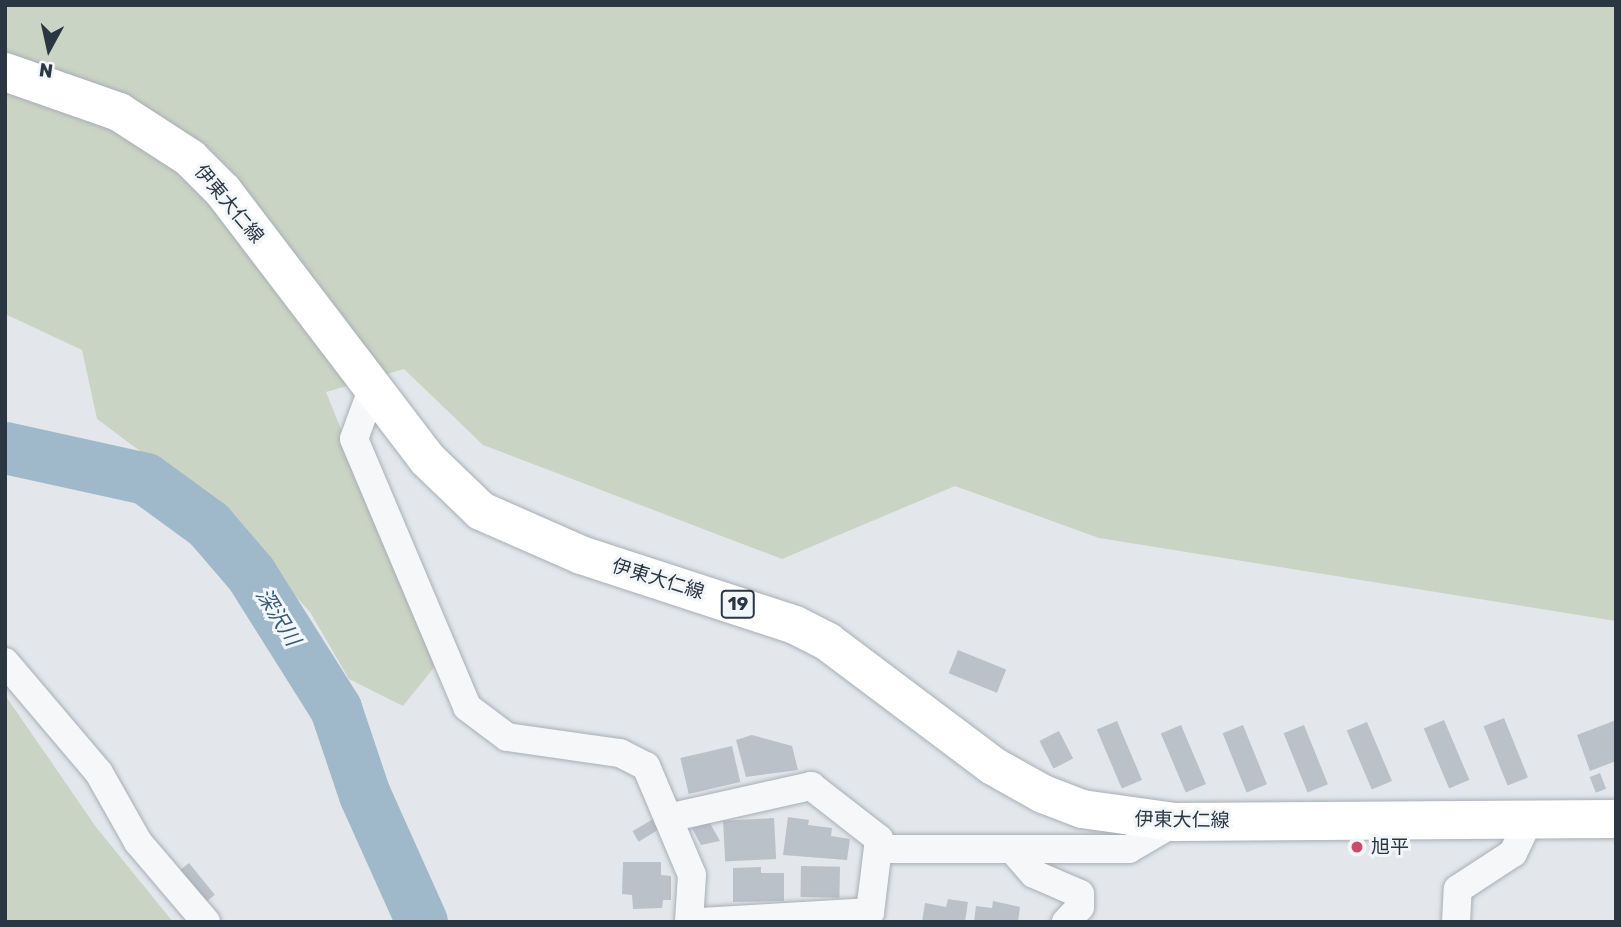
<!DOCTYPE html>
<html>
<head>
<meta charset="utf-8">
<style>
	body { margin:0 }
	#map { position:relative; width:1621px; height:927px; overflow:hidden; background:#e3e7eb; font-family:Rubik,"Noto Sans JP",sans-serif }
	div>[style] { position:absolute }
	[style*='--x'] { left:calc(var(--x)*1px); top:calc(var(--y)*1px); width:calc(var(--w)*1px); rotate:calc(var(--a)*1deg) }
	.green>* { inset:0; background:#cad4c4 }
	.river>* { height:52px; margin:-26px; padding:0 26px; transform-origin:26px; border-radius:26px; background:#9fb9ca }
	.building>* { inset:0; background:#bac1c8; transform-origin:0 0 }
	.roads { filter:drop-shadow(0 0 2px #a8aeb5) drop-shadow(0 0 2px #a8aeb5) }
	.street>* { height:28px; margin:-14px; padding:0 14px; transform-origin:14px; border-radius:14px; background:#f6f7f9 }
	.primary>* { height:38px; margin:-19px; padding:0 19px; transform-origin:19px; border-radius:19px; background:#fff }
	.dots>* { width:19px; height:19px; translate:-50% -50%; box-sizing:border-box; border:4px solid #f3f6f8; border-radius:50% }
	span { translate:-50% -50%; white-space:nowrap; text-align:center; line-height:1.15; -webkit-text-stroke:6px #f3f6f8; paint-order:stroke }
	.shield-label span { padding:2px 5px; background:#f3f6f8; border:2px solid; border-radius:5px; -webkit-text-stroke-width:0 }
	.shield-label { font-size:18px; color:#2b3643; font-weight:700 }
	.street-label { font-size:19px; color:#2b3643 }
	.poi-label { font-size:19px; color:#2b3643 }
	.left { translate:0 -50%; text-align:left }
	.water-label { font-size:21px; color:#365a76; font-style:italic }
	.frame { position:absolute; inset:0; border:7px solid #2b3643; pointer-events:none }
	.north { position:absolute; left:14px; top:14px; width:70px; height:70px; -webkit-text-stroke:5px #f3f6f8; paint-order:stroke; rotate:188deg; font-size:19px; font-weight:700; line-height:28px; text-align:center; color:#2b3643 }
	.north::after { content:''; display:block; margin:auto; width:24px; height:32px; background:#2b3643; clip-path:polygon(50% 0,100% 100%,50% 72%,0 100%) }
</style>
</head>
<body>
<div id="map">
	<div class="green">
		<div style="clip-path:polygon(5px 5px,1616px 5px,1616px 621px,1099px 538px,955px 486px,782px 559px,483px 445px,404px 369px,326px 392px,436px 665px,403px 706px,349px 679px,310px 612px,214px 506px,97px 419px,82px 350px,5px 314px)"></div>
		<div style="clip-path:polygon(5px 695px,96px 827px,173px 922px,5px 922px)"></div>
	</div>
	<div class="river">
		<div style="--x:5;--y:448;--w:144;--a:12.4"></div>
		<div style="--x:146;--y:479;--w:78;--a:36.1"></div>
		<div style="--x:209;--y:525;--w:65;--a:49.4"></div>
		<div style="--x:251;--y:574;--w:160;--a:57.8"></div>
		<div style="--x:336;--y:709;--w:91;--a:71.4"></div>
		<div style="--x:365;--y:795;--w:139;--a:65.8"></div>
	</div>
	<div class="building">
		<div style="left:958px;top:650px;width:52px;height:25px;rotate:22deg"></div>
		<div style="left:1504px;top:718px;width:64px;height:22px;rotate:68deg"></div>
		<div style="left:1444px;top:720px;width:65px;height:22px;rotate:67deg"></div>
		<div style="clip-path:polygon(1616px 720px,1616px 761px,1590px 771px,1577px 735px)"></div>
		<div style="left:1117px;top:721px;width:64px;height:22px;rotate:67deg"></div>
		<div style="left:1367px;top:722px;width:64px;height:22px;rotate:67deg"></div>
		<div style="left:1181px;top:725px;width:64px;height:22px;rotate:67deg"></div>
		<div style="left:1243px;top:725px;width:64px;height:22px;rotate:68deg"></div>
		<div style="left:1304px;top:725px;width:64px;height:22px;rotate:68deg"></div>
		<div style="left:1059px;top:731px;width:31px;height:22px;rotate:63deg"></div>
		<div style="clip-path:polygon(752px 735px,792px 746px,798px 770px,746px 777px,736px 740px)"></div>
		<div style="left:732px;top:746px;width:37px;height:53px;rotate:77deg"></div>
		<div style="left:1600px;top:773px;width:17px;height:11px;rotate:69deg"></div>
		<div style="clip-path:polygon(788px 817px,809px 820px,808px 825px,832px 828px,831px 836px,850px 839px,847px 860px,783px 855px)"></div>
		<div style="left:774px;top:818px;width:41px;height:51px;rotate:87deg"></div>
		<div style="left:653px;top:819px;width:12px;height:24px;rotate:59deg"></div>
		<div style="clip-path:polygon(710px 823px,720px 841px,701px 845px,692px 828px)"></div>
		<div style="clip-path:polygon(623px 862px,661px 862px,661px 875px,671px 876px,671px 900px,663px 900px,662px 908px,633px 909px,632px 895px,622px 894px)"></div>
		<div style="left:189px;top:863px;width:41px;height:17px;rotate:51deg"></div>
		<div style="left:801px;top:866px;width:39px;height:31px;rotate:1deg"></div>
		<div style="clip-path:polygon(761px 867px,761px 873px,784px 873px,784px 901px,733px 902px,733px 868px)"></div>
		<div style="clip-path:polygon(948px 899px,968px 902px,965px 922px,922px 922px,925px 903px,946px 907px)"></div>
		<div style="clip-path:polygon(993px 901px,1020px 907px,1018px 922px,974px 922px,976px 906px,992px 908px)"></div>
	</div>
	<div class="roads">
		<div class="street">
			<div style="--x:373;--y:387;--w:55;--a:110.1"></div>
			<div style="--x:354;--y:439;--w:291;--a:67.1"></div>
			<div style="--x:467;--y:707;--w:50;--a:36.9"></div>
			<div style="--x:507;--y:737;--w:114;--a:8.1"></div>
			<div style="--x:620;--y:753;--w:29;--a:27"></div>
			<div style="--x:646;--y:766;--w:118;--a:67.1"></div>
			<div style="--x:692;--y:875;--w:47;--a:93.7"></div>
			<div style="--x:5;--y:662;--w:145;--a:49.7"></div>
			<div style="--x:99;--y:773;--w:79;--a:60.5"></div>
			<div style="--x:138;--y:842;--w:105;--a:49.6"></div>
			<div style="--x:668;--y:818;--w:147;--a:-12.6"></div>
			<div style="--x:811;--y:786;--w:86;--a:37.9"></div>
			<div style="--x:879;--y:839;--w:74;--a:97"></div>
			<div style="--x:870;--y:912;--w:168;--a:176.6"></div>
			<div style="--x:880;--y:849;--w:249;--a:0"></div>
			<div style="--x:1129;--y:849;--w:53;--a:-30.4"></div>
			<div style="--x:1012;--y:849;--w:33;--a:49"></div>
			<div style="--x:1034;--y:874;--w:50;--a:23.5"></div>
			<div style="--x:1080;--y:894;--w:13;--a:90"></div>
			<div style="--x:1080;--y:907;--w:21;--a:133"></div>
			<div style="--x:1456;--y:922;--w:33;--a:-87"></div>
			<div style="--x:1458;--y:889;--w:66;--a:-33.2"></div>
			<div style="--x:1513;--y:853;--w:39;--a:-64"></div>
		</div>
		<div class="primary">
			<div style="--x:5;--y:72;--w:121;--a:19.3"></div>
			<div style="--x:119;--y:112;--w:85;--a:32.9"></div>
			<div style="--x:190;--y:158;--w:47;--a:45"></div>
			<div style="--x:223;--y:191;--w:337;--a:52.7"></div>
			<div style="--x:427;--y:459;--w:75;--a:43.9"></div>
			<div style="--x:481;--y:511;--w:109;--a:23.7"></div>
			<div style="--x:581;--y:555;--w:225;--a:18.1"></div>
			<div style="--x:795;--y:625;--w:37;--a:27"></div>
			<div style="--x:828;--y:642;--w:206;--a:36.9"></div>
			<div style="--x:993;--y:766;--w:57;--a:29.2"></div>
			<div style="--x:1043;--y:794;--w:42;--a:21"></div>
			<div style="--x:1082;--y:809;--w:94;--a:8"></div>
			<div style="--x:1175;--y:822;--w:441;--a:-0.4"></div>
		</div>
	</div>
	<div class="dots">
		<div style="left:1357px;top:847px;background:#cc4c6e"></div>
	</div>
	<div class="shield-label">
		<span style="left:738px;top:604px">19</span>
	</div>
	<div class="street-label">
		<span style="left:229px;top:204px;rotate:50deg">伊東大仁線</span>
		<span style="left:658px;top:579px;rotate:17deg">伊東大仁線</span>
		<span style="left:1182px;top:820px;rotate:1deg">伊東大仁線</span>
	</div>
	<div class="poi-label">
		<span class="left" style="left:1371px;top:847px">旭平</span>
	</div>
	<div class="water-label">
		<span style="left:278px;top:617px;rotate:58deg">深沢川</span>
	</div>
	<div class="frame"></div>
	<div class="north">N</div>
</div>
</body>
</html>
